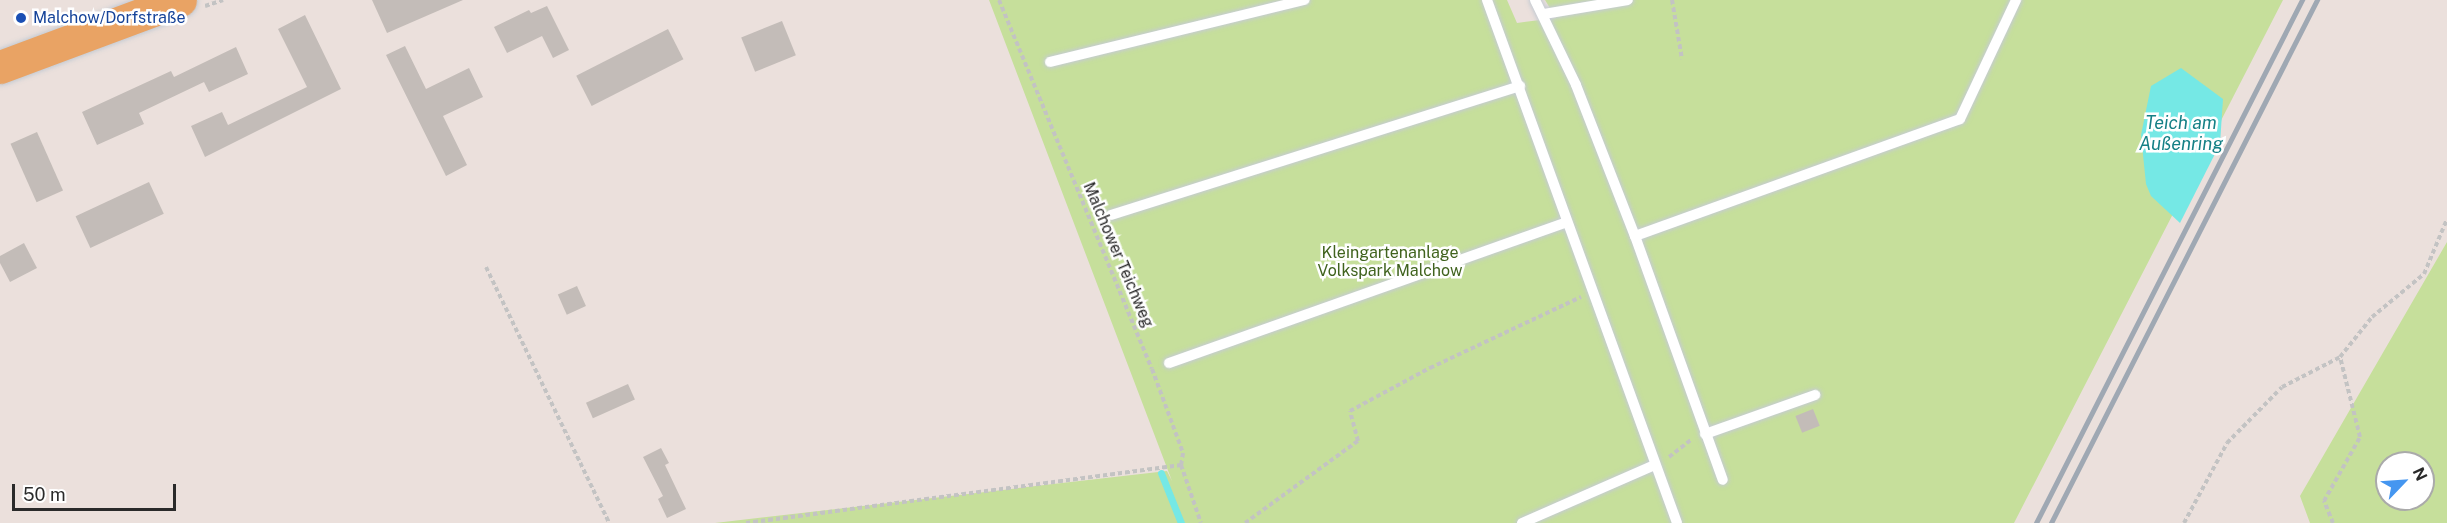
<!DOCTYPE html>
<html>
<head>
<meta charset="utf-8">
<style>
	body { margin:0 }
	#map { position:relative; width:2447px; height:523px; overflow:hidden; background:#ebe0dc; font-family:"Public Sans",sans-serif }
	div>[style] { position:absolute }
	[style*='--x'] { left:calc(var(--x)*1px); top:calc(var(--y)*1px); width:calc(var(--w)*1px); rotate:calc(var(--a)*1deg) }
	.green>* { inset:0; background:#c6df9b }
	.water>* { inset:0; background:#75e8e5 }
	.stream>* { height:7px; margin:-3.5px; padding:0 3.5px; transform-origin:3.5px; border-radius:3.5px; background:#75e8e5 }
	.building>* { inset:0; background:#c3bcb8; transform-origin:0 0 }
	.path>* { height:4px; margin-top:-2px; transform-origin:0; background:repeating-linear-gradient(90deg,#c3c3c3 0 4.5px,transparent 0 7.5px) }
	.roads { filter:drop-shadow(0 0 2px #c5cbd3) drop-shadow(0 0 2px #c5cbd3) }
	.lane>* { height:10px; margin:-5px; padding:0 5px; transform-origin:5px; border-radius:5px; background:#fff }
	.primary>* { height:33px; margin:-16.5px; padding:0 16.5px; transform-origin:16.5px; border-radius:16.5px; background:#e9a364 }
	.rail>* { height:4.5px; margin:-2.25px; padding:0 2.25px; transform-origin:2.25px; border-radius:2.25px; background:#9fa8b3 }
	.dots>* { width:16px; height:16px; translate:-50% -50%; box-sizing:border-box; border:3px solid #fff; border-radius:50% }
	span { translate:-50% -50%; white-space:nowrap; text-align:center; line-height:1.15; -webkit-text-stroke:5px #fff; paint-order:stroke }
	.transit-label { font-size:16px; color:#164399 }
	.left { translate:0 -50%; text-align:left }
	.park-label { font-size:16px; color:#40631e }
	.street-label { font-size:16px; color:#2a2a2a }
	.water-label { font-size:18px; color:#158086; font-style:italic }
	.north { position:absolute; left:2375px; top:451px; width:60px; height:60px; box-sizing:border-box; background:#fff; border:2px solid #aaa; border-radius:50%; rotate:65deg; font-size:16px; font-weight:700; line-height:24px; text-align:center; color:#2a2a2a }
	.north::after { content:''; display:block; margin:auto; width:21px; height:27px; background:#4596f0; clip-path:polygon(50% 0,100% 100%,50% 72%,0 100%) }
	.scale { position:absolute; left:12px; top:484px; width:164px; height:27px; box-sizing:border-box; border:3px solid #2a2a2a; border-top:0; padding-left:8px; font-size:18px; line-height:21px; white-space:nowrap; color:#2a2a2a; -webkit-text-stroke:4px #fff; paint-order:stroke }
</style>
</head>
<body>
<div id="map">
	<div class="green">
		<div style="clip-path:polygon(989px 0,1507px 0,1517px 23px,1556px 18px,1545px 0,2283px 0,2014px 523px,715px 523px,1167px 471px,1172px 481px)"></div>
		<div style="clip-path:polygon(evenodd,2447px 242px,2447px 523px,2310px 523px,2300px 496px,2447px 242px,2387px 463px,2423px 463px,2423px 499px,2387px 499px,2387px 463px)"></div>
	</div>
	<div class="water">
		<div style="clip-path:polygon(2181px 68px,2223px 99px,2220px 144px,2180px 223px,2151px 196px,2146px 184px,2141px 135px,2151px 86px)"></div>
	</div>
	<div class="stream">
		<div style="--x:1161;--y:473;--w:54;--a:68.2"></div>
	</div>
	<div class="building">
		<div style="clip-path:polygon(372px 0,463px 0,387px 33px)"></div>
		<div style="clip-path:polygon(547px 6px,569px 50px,553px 58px,542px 36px,507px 53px,494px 27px,529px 10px,531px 13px)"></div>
		<div style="clip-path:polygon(305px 15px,341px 89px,205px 157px,191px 126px,222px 112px,228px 125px,307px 87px,278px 29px)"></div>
		<div style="left:782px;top:21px;width:37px;height:44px;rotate:68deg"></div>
		<div style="left:668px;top:29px;width:34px;height:103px;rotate:63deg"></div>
		<div style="clip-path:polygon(405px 46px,426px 89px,469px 68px,483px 97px,443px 116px,467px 165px,446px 176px,386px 55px)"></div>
		<div style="clip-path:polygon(236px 47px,248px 74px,209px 92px,204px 82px,139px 113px,144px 124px,97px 145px,82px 112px,171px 71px,174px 77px)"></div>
		<div style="left:37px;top:132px;width:64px;height:29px;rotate:66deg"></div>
		<div style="left:149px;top:182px;width:35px;height:81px;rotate:65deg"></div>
		<div style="clip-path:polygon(24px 243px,37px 268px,10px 282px,0 263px,0 256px)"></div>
		<div style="left:577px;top:286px;width:22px;height:21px;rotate:66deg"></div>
		<div style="left:628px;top:384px;width:17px;height:46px;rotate:66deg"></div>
		<div style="left:1813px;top:409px;width:18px;height:19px;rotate:68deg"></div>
		<div style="clip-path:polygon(661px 448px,669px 463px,665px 465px,686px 509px,667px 518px,658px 499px,663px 496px,643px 457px)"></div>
	</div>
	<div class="path">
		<div style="--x:999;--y:0;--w:399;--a:67.5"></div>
		<div style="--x:1152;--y:369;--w:90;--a:69.7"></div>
		<div style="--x:1183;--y:453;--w:12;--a:99"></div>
		<div style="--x:1181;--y:465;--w:61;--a:71"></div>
		<div style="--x:1672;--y:0;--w:60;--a:80.4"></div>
		<div style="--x:205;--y:6;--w:19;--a:-18"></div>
		<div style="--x:486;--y:267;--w:284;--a:64.3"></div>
		<div style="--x:1669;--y:457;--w:28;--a:-38"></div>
		<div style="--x:746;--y:523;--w:439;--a:-7.6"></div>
		<div style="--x:1245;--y:523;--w:140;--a:-36"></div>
		<div style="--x:1358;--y:441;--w:31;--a:-105"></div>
		<div style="--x:1350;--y:411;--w:91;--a:-28.3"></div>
		<div style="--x:1430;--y:368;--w:167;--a:-25.2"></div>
		<div style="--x:2184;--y:523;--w:91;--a:-61.7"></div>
		<div style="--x:2227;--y:443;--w:78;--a:-45.5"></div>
		<div style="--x:2282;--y:387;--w:65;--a:-27.3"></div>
		<div style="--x:2340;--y:357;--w:51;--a:-51.3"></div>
		<div style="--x:2372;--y:317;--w:67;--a:-39.6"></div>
		<div style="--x:2424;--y:274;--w:60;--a:-67.3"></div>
		<div style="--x:2333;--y:523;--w:24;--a:-112"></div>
		<div style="--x:2324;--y:501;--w:73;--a:-60.6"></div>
		<div style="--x:2360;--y:437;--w:82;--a:-104"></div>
	</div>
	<div class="roads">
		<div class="lane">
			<div style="--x:1487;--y:0;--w:556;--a:70.03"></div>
			<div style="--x:1535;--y:0;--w:94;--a:64.2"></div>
			<div style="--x:1576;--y:85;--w:162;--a:68.7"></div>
			<div style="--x:1635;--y:236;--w:259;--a:70.2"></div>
			<div style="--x:1544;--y:14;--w:85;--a:-9.5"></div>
			<div style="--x:1050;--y:62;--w:262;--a:-13.7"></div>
			<div style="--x:1111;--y:215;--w:429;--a:-17.5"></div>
			<div style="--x:1635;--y:236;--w:345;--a:-19.8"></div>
			<div style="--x:1960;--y:119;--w:132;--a:-64.8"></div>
			<div style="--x:1169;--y:363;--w:422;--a:-19.5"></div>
			<div style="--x:1705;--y:434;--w:117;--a:-19.5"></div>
			<div style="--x:1522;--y:523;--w:145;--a:-23.6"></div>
		</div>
		<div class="primary">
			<div style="--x:0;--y:67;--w:192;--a:-20.4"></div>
		</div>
	</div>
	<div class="rail">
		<div style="--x:2036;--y:523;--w:587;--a:-63.04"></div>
		<div style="--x:2051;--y:523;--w:587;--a:-63.04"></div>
	</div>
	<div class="dots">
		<div style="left:21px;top:18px;background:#1a4fb4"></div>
	</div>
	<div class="transit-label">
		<span class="left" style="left:33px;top:18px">Malchow/Dorfstraße</span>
	</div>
	<div class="park-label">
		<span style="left:1390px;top:262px">Kleingartenanlage<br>Volkspark Malchow</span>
	</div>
	<div class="street-label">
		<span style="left:1118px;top:255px;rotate:67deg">Malchower Teichweg</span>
	</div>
	<div class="water-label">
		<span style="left:2181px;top:134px">Teich am<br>Außenring</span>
	</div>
	<div class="north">N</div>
	<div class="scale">50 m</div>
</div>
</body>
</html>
